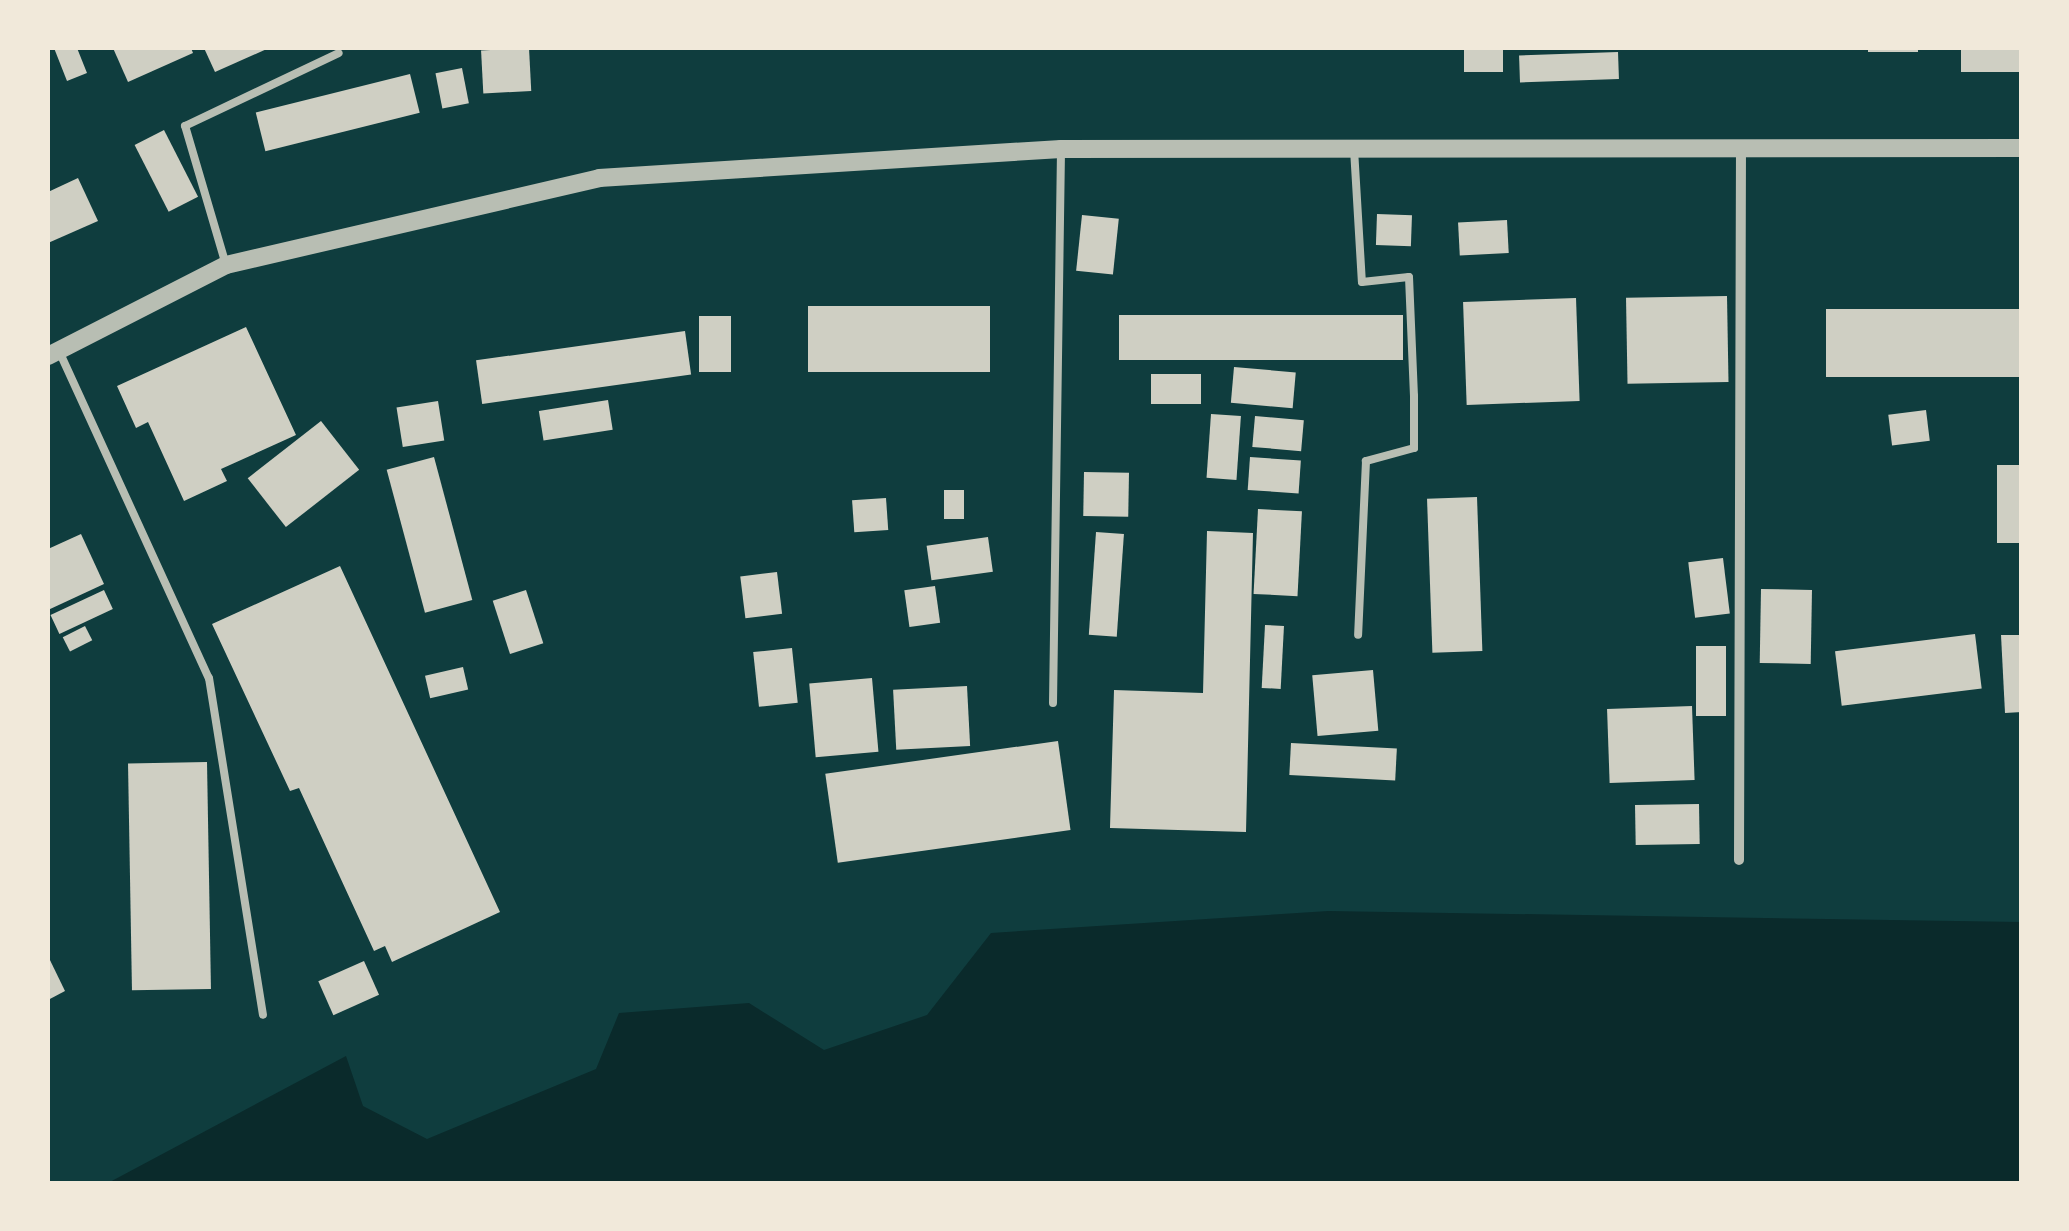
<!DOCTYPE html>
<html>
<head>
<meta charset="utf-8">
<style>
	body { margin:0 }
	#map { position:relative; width:2069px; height:1231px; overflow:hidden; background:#0f3d3e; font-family:"DM Sans",sans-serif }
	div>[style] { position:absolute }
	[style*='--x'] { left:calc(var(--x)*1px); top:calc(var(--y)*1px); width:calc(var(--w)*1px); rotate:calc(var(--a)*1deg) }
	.water>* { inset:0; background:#0a2a2b }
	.building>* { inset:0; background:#cfcfc3; transform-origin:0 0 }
	.service>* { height:8px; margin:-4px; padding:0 4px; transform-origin:4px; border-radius:4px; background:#b8beb3 }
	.minor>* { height:10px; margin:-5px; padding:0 5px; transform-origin:5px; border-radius:5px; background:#b8beb3 }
	.tertiary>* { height:18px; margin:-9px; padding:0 9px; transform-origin:9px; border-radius:9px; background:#b8beb3 }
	span { translate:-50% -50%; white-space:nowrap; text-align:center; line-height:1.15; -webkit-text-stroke:8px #f1e9da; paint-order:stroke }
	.frame { position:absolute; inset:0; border:50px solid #f1e9da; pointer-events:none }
</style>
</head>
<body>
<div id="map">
	<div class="water">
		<div style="clip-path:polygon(1328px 911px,2021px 922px,2021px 1183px,108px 1183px,346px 1056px,363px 1106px,427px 1139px,596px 1069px,619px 1013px,749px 1003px,824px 1050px,927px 1015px,991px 933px)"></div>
	</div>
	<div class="building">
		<div style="clip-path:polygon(54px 48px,77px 48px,87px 73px,67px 81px)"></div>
		<div style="clip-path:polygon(113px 48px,191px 48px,193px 53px,128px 82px)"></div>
		<div style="clip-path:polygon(204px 48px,269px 48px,215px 72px)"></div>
		<div style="left:529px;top:48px;width:43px;height:48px;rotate:87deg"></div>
		<div style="left:1464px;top:48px;width:39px;height:24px"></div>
		<div style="left:1868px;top:48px;width:50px;height:4px"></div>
		<div style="left:1961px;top:48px;width:61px;height:24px"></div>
		<div style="left:1618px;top:52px;width:27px;height:99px;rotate:88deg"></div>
		<div style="left:462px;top:68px;width:36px;height:27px;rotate:79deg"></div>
		<div style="left:410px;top:74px;width:40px;height:159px;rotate:76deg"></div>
		<div style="left:164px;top:130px;width:75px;height:33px;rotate:63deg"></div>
		<div style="clip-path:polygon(78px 178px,98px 221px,48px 243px,48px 192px)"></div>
		<div style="left:1377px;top:214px;width:35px;height:31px;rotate:2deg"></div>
		<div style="left:1082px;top:215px;width:37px;height:56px;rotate:6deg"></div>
		<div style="left:1507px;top:220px;width:33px;height:49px;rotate:87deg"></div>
		<div style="left:1727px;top:296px;width:86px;height:101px;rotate:89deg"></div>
		<div style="left:1576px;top:298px;width:103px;height:113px;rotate:88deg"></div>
		<div style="left:808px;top:306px;width:182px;height:66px"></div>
		<div style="left:2022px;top:309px;width:68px;height:196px;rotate:90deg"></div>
		<div style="left:1119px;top:315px;width:284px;height:45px"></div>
		<div style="left:699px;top:316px;width:32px;height:56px"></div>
		<div style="clip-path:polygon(246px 327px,296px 435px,221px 469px,227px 481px,184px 501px,148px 422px,136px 428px,117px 386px)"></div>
		<div style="left:685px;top:331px;width:44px;height:211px;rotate:82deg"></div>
		<div style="left:1234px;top:367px;width:62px;height:36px;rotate:5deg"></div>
		<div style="left:1201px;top:374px;width:30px;height:50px;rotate:90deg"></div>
		<div style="left:608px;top:400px;width:30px;height:70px;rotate:81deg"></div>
		<div style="left:438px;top:401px;width:40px;height:42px;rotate:81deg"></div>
		<div style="left:1926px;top:410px;width:31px;height:38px;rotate:83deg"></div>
		<div style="left:1211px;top:414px;width:30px;height:64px;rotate:4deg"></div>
		<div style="left:1255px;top:416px;width:49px;height:31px;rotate:5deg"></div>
		<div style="left:321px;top:421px;width:62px;height:93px;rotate:52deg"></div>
		<div style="left:434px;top:457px;width:148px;height:49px;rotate:75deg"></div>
		<div style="left:1250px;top:457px;width:51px;height:33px;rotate:4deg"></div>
		<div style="left:1997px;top:465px;width:25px;height:78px"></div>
		<div style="left:1084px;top:472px;width:45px;height:44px;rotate:1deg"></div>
		<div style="left:944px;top:490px;width:20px;height:29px"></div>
		<div style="left:1477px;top:497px;width:154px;height:50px;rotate:88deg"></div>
		<div style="left:886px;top:498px;width:32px;height:34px;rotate:86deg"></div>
		<div style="left:1258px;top:509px;width:44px;height:85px;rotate:3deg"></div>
		<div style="clip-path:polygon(1207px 531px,1253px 533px,1246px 832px,1110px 828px,1114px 690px,1203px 693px)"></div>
		<div style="left:1096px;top:532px;width:28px;height:103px;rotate:4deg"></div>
		<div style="clip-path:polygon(81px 534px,104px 584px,48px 610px,48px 549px)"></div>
		<div style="left:988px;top:537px;width:35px;height:62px;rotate:82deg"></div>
		<div style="left:1723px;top:558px;width:56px;height:35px;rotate:83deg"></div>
		<div style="clip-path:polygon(340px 566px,500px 912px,392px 962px,385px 946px,374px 951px,299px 788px,290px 791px,212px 624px)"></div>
		<div style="left:777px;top:572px;width:42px;height:37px;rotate:83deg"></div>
		<div style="left:935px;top:586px;width:37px;height:31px;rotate:82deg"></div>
		<div style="left:1761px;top:589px;width:51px;height:74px;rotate:1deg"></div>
		<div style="left:104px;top:590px;width:21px;height:59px;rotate:65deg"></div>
		<div style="left:526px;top:590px;width:56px;height:35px;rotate:72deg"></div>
		<div style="left:1265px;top:625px;width:19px;height:63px;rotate:3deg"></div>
		<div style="left:85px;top:626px;width:16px;height:25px;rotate:63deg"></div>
		<div style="left:1975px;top:634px;width:55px;height:141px;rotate:83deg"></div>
		<div style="clip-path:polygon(2001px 635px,2022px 635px,2022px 712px,2005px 713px)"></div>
		<div style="left:1696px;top:646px;width:30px;height:70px"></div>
		<div style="left:792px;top:648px;width:55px;height:39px;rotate:84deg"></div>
		<div style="left:463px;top:667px;width:23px;height:39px;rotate:77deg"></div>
		<div style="left:1373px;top:670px;width:61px;height:61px;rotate:85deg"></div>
		<div style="left:872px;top:678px;width:74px;height:63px;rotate:85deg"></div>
		<div style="left:967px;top:686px;width:60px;height:74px;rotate:87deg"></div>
		<div style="left:1692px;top:706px;width:74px;height:85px;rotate:88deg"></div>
		<div style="left:1058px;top:741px;width:90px;height:235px;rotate:82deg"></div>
		<div style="left:1291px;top:743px;width:106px;height:32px;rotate:3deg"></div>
		<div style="left:207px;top:762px;width:227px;height:79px;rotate:89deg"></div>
		<div style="left:1699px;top:804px;width:40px;height:64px;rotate:89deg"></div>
		<div style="clip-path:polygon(48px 956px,65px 991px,48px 1000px)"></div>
		<div style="left:364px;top:961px;width:37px;height:50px;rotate:66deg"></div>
	</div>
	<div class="service">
		<div style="--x:1354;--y:149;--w:133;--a:86.6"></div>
		<div style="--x:1362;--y:282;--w:47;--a:-6.1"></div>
		<div style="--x:1409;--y:277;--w:119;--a:87.6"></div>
		<div style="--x:1414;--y:396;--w:52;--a:90"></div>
		<div style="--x:1414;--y:448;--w:50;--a:164.8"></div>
		<div style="--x:1366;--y:461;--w:174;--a:92.6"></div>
		<div style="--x:226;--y:265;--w:145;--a:-106.4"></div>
		<div style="--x:185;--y:126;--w:170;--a:-25.4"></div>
		<div style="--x:59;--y:351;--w:360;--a:65.4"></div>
		<div style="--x:209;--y:678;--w:341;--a:80.9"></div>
		<div style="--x:1053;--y:703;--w:554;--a:-89.17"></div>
	</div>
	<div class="minor">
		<div style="--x:1739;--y:860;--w:712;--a:-89.84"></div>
	</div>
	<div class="tertiary">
		<div style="--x:48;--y:356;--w:200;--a:-27.1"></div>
		<div style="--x:226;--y:265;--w:383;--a:-13.1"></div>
		<div style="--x:599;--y:178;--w:463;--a:-3.6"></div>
		<div style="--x:1061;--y:149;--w:961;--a:-0.06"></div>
	</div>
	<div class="frame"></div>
</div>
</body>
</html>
